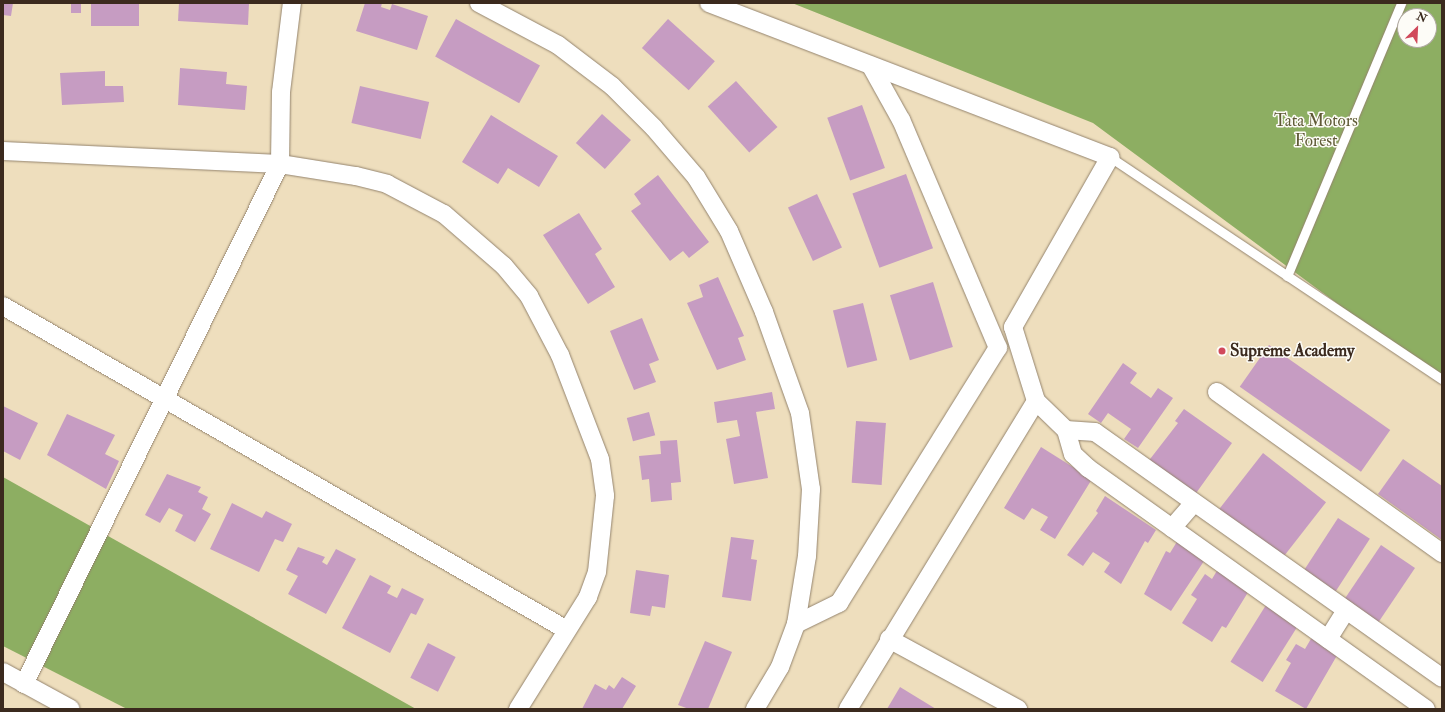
<!DOCTYPE html>
<html>
<head>
<meta charset="utf-8">
<style>
	body { margin:0 }
	#map { position:relative; width:1445px; height:712px; overflow:hidden; background:#eedebd; font-family:"IM FELL Double Pica",serif }
	div>[style] { position:absolute }
	[style*='--x'] { left:calc(var(--x)*1px); top:calc(var(--y)*1px); width:calc(var(--w)*1px); rotate:calc(var(--a)*1deg) }
	.forest>* { inset:0; background:#8dae62 }
	.building>* { inset:0; background:#c69cc2; transform-origin:0 0 }
	.roads { filter:drop-shadow(0 0 1px #94846e) drop-shadow(0 0 1px #94846e) }
	.service>* { height:9px; margin:-4.5px; padding:0 4.5px; transform-origin:4.5px; border-radius:4.5px; background:#fff }
	.minor>* { height:18px; margin:-9px; padding:0 9px; transform-origin:9px; border-radius:9px; background:#fff }
	.dots>* { width:11px; height:11px; translate:-50% -50%; box-sizing:border-box; border:2px solid #fdfcf7; border-radius:50% }
	span { translate:-50% -50%; white-space:nowrap; text-align:center; line-height:1.15; -webkit-text-stroke:3px #fdfcf7; paint-order:stroke }
	.park-label { font-size:17px; color:#5f5a36 }
	.poi-label { font-size:17px; color:#3b2a1e; font-weight:700 }
	.left { translate:0 -50%; text-align:left }
	.frame { position:absolute; inset:0; border:4px solid #3b2a1e; pointer-events:none }
	.north { position:absolute; left:1397px; top:8px; width:40px; height:40px; box-sizing:border-box; background:#fdfcf7; border:1px solid #afa8a0; border-radius:50%; rotate:24deg; font-size:11px; font-weight:700; line-height:16px; text-align:center; color:#3b2a1e }
	.north::after { content:''; display:block; margin:auto; width:14px; height:18px; background:#d1495b; clip-path:polygon(50% 0,100% 100%,50% 72%,0 100%) }
</style>
</head>
<body>
<div id="map">
	<div class="forest">
		<div style="clip-path:polygon(evenodd,792px 3px,1442px 3px,1442px 381px,1093px 123px,792px 3px,1405px 16px,1429px 16px,1429px 40px,1405px 40px,1405px 16px)"></div>
		<div style="clip-path:polygon(3px 477px,416px 709px,127px 709px,3px 646px)"></div>
	</div>
	<div class="building">
		<div style="clip-path:polygon(3px 3px,13px 3px,11px 16px,3px 15px)"></div>
		<div style="left:71px;top:3px;width:10px;height:10px"></div>
		<div style="left:91px;top:3px;width:48px;height:23px"></div>
		<div style="clip-path:polygon(179px 3px,249px 3px,248px 25px,178px 21px)"></div>
		<div style="clip-path:polygon(365px 3px,382px 3px,381px 7px,390px 10px,392px 4px,428px 16px,417px 50px,356px 31px)"></div>
		<div style="left:456px;top:19px;width:96px;height:43px;rotate:29deg"></div>
		<div style="left:668px;top:19px;width:63px;height:39px;rotate:42deg"></div>
		<div style="clip-path:polygon(180px 68px,227px 72px,226px 84px,247px 86px,245px 110px,178px 105px)"></div>
		<div style="clip-path:polygon(105px 71px,105px 86px,123px 86px,124px 102px,62px 105px,60px 73px)"></div>
		<div style="left:736px;top:81px;width:62px;height:38px;rotate:48deg"></div>
		<div style="left:360px;top:86px;width:71px;height:38px;rotate:13deg"></div>
		<div style="left:862px;top:105px;width:67px;height:37px;rotate:70deg"></div>
		<div style="left:602px;top:114px;width:39px;height:39px;rotate:42deg"></div>
		<div style="clip-path:polygon(491px 115px,558px 156px,539px 187px,508px 168px,498px 184px,462px 162px)"></div>
		<div style="left:906px;top:174px;width:79px;height:57px;rotate:70deg"></div>
		<div style="clip-path:polygon(658px 175px,709px 242px,689px 258px,683px 251px,670px 261px,631px 211px,641px 204px,634px 194px)"></div>
		<div style="left:817px;top:194px;width:59px;height:32px;rotate:65deg"></div>
		<div style="clip-path:polygon(579px 213px,602px 249px,595px 254px,615px 287px,588px 304px,543px 235px)"></div>
		<div style="clip-path:polygon(718px 277px,744px 336px,738px 338px,746px 360px,717px 370px,687px 303px,703px 297px,699px 285px)"></div>
		<div style="left:933px;top:282px;width:68px;height:45px;rotate:73deg"></div>
		<div style="left:863px;top:303px;width:59px;height:31px;rotate:76deg"></div>
		<div style="clip-path:polygon(642px 318px,659px 360px,649px 364px,656px 382px,634px 390px,610px 331px)"></div>
		<div style="left:1269px;top:345px;width:148px;height:51px;rotate:35deg"></div>
		<div style="clip-path:polygon(1123px 363px,1137px 373px,1130px 383px,1151px 398px,1158px 388px,1173px 398px,1138px 448px,1124px 439px,1131px 429px,1108px 413px,1101px 423px,1088px 414px)"></div>
		<div style="clip-path:polygon(772px 392px,775px 409px,756px 412px,768px 478px,734px 484px,726px 439px,740px 436px,737px 420px,717px 423px,714px 402px)"></div>
		<div style="clip-path:polygon(3px 406px,38px 423px,20px 460px,3px 451px)"></div>
		<div style="clip-path:polygon(1184px 409px,1232px 443px,1194px 496px,1147px 463px,1178px 423px,1175px 421px)"></div>
		<div style="left:649px;top:412px;width:24px;height:23px;rotate:75deg"></div>
		<div style="clip-path:polygon(67px 414px,115px 435px,105px 454px,119px 461px,106px 489px,47px 455px)"></div>
		<div style="left:856px;top:421px;width:30px;height:62px;rotate:4deg"></div>
		<div style="clip-path:polygon(677px 440px,681px 482px,671px 483px,672px 500px,651px 502px,649px 479px,642px 480px,639px 456px,661px 454px,660px 441px)"></div>
		<div style="clip-path:polygon(1041px 447px,1092px 479px,1055px 539px,1040px 530px,1048px 517px,1032px 508px,1024px 520px,1004px 508px)"></div>
		<div style="left:1263px;top:453px;width:80px;height:71px;rotate:38deg"></div>
		<div style="clip-path:polygon(1403px 459px,1442px 486px,1442px 540px,1378px 494px)"></div>
		<div style="clip-path:polygon(167px 474px,201px 487px,198px 492px,208px 497px,202px 509px,211px 514px,195px 542px,175px 531px,183px 515px,169px 508px,160px 523px,145px 515px)"></div>
		<div style="clip-path:polygon(1105px 496px,1156px 530px,1148px 543px,1145px 541px,1121px 584px,1104px 572px,1110px 563px,1093px 552px,1083px 566px,1067px 555px,1098px 513px,1096px 511px)"></div>
		<div style="clip-path:polygon(232px 503px,262px 518px,266px 511px,292px 524px,283px 542px,275px 539px,259px 572px,210px 549px)"></div>
		<div style="left:1338px;top:518px;width:38px;height:63px;rotate:33deg"></div>
		<div style="clip-path:polygon(731px 537px,754px 540px,751px 559px,757px 560px,751px 601px,722px 597px)"></div>
		<div style="clip-path:polygon(1178px 540px,1206px 558px,1171px 611px,1144px 594px,1166px 551px,1170px 553px)"></div>
		<div style="left:1381px;top:545px;width:41px;height:69px;rotate:34deg"></div>
		<div style="clip-path:polygon(298px 547px,325px 557px,322px 562px,327px 565px,336px 549px,356px 559px,326px 614px,288px 594px,298px 576px,286px 570px)"></div>
		<div style="clip-path:polygon(1218px 569px,1250px 589px,1226px 628px,1222px 626px,1212px 642px,1182px 623px,1197px 599px,1191px 595px,1205px 574px,1212px 579px)"></div>
		<div style="clip-path:polygon(636px 570px,669px 575px,665px 608px,652px 606px,650px 616px,630px 613px)"></div>
		<div style="clip-path:polygon(370px 575px,391px 586px,387px 593px,397px 598px,402px 588px,424px 599px,416px 615px,411px 613px,390px 653px,342px 628px)"></div>
		<div style="left:1266px;top:605px;width:38px;height:67px;rotate:32deg"></div>
		<div style="clip-path:polygon(1312px 637px,1339px 652px,1306px 709px,1275px 691px,1291px 663px,1286px 660px,1296px 644px,1305px 649px)"></div>
		<div style="clip-path:polygon(705px 641px,732px 652px,708px 709px,689px 709px,678px 705px)"></div>
		<div style="left:428px;top:643px;width:31px;height:39px;rotate:27deg"></div>
		<div style="clip-path:polygon(622px 677px,636px 686px,622px 709px,582px 709px,595px 684px,606px 690px,609px 685px,614px 689px)"></div>
		<div style="clip-path:polygon(900px 687px,936px 709px,887px 709px)"></div>
	</div>
	<div class="roads">
		<div class="service">
			<div style="--x:1110;--y:157;--w:399;--a:33.8"></div>
			<div style="--x:1287;--y:276;--w:296;--a:-67.3"></div>
		</div>
		<div class="minor">
			<div style="--x:479;--y:3;--w:89;--a:28"></div>
			<div style="--x:558;--y:45;--w:68;--a:37.2"></div>
			<div style="--x:612;--y:86;--w:59;--a:45"></div>
			<div style="--x:654;--y:128;--w:65;--a:49.4"></div>
			<div style="--x:696;--y:177;--w:63;--a:58.6"></div>
			<div style="--x:729;--y:231;--w:88;--a:66.6"></div>
			<div style="--x:764;--y:312;--w:107;--a:70.4"></div>
			<div style="--x:800;--y:413;--w:77;--a:81.8"></div>
			<div style="--x:811;--y:489;--w:67;--a:93.4"></div>
			<div style="--x:807;--y:556;--w:69;--a:99.2"></div>
			<div style="--x:796;--y:624;--w:46;--a:110.4"></div>
			<div style="--x:780;--y:667;--w:49;--a:120.8"></div>
			<div style="--x:709;--y:3;--w:430;--a:21"></div>
			<div style="--x:1110;--y:157;--w:196;--a:119.7"></div>
			<div style="--x:1013;--y:327;--w:77;--a:72.7"></div>
			<div style="--x:1036;--y:401;--w:42;--a:44"></div>
			<div style="--x:1066;--y:430;--w:25;--a:74"></div>
			<div style="--x:1073;--y:454;--w:21;--a:43"></div>
			<div style="--x:1088;--y:468;--w:415;--a:35.5"></div>
			<div style="--x:3;--y:151;--w:277;--a:2.7"></div>
			<div style="--x:280;--y:164;--w:77;--a:9"></div>
			<div style="--x:356;--y:176;--w:32;--a:14"></div>
			<div style="--x:387;--y:184;--w:64;--a:27.8"></div>
			<div style="--x:444;--y:214;--w:79;--a:40.9"></div>
			<div style="--x:504;--y:266;--w:39;--a:50"></div>
			<div style="--x:529;--y:296;--w:67;--a:62.3"></div>
			<div style="--x:560;--y:355;--w:111;--a:69"></div>
			<div style="--x:600;--y:459;--w:37;--a:82"></div>
			<div style="--x:605;--y:496;--w:76;--a:96"></div>
			<div style="--x:597;--y:572;--w:27;--a:110"></div>
			<div style="--x:588;--y:597;--w:132;--a:122"></div>
			<div style="--x:3;--y:306;--w:650;--a:29.88"></div>
			<div style="--x:1217;--y:392;--w:277;--a:35.6"></div>
			<div style="--x:1066;--y:430;--w:29;--a:4"></div>
			<div style="--x:1095;--y:432;--w:425;--a:35.3"></div>
			<div style="--x:1172;--y:528;--w:33;--a:-49"></div>
			<div style="--x:796;--y:624;--w:48;--a:-26"></div>
			<div style="--x:839;--y:603;--w:301;--a:-58.1"></div>
			<div style="--x:998;--y:348;--w:248;--a:-113"></div>
			<div style="--x:901;--y:120;--w:62;--a:-119.1"></div>
			<div style="--x:889;--y:639;--w:147;--a:28.5"></div>
			<div style="--x:1328;--y:639;--w:34;--a:-58"></div>
			<div style="--x:3;--y:672;--w:77;--a:28.6"></div>
			<div style="--x:24;--y:684;--w:580;--a:-63.79"></div>
			<div style="--x:280;--y:164;--w:72;--a:-89.2"></div>
			<div style="--x:281;--y:92;--w:90;--a:-83"></div>
			<div style="--x:848;--y:709;--w:361;--a:-58.6"></div>
		</div>
	</div>
	<div class="dots">
		<div style="left:1222px;top:351px;background:#d1495b"></div>
	</div>
	<div class="park-label">
		<span style="left:1316px;top:131px">Tata Motors<br>Forest</span>
	</div>
	<div class="poi-label">
		<span class="left" style="left:1230px;top:351px">Supreme Academy</span>
	</div>
	<div class="frame"></div>
	<div class="north">N</div>
</div>
</body>
</html>
